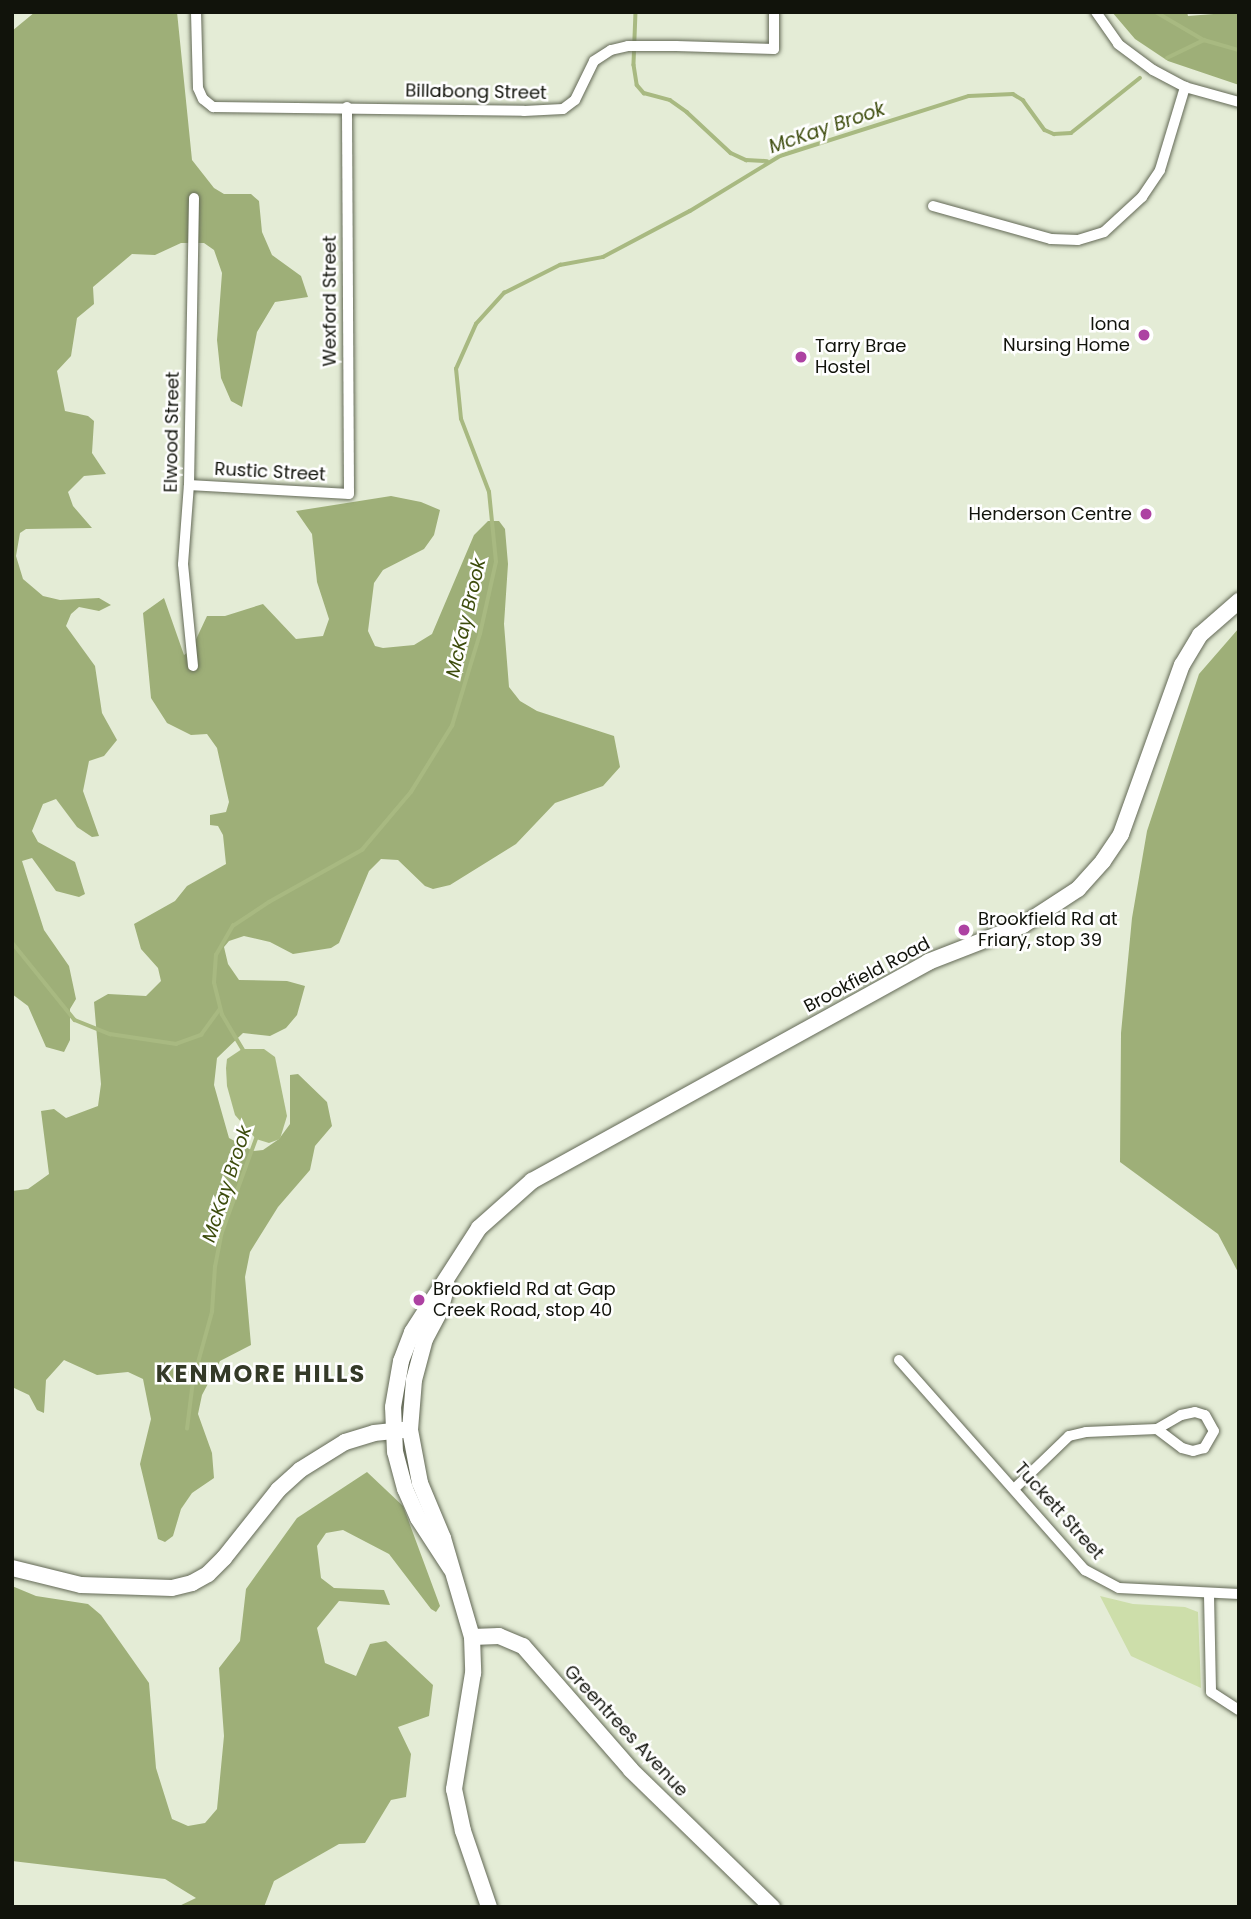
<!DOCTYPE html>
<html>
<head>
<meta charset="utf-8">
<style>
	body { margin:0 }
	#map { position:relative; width:1251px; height:1919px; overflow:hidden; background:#e4ecd6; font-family:Poppins,sans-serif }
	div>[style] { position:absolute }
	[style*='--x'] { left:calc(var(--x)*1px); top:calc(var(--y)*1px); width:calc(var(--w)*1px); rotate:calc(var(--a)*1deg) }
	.green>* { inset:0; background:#cddeaa }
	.forest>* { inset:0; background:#9eaf78 }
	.water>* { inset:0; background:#a8b981 }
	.stream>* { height:3.5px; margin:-1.75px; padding:0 1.75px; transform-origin:1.75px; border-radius:1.75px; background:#a8b981 }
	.roads { filter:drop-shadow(0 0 2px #636956) drop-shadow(0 0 2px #636956) }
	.street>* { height:10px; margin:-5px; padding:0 5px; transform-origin:5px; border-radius:5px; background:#fff }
	.secondary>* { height:16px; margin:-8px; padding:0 8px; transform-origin:8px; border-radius:8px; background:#fff }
	.dots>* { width:19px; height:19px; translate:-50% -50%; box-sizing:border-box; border:4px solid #fff; border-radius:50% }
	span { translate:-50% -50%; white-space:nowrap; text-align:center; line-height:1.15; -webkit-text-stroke:5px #fff; paint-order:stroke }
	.street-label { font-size:18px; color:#11130b }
	.poi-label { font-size:18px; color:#11130b }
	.right { translate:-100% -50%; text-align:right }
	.left { translate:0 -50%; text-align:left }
	.water-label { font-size:19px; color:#3d4c0d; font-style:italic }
	.district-label { font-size:24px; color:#343a28; font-weight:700; letter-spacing:2px }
	.frame { position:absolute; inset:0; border:14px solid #11130b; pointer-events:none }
</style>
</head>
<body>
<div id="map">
	<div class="green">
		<div style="clip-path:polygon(1100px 1596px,1133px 1604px,1185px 1607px,1198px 1612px,1201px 1688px,1131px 1656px)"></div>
	</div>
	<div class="forest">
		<div style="clip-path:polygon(35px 12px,177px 12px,192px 160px,214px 188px,224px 194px,251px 194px,259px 201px,262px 232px,272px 255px,301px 276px,308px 297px,275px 302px,257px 332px,242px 407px,231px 401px,221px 378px,217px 340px,222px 273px,214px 250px,204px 243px,181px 243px,155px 255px,132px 254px,93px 287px,94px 304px,77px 318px,71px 356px,57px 371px,65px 411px,88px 416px,94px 421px,92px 453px,106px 474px,84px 476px,68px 492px,73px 506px,92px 528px,26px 529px,20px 533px,16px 556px,23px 579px,43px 596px,60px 600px,99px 598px,111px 605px,99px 611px,79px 607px,71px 614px,66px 626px,95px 666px,102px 713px,117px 740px,104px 756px,89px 761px,83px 791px,99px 836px,92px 837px,77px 827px,56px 799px,43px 804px,32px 831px,38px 842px,75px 862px,85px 894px,79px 897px,56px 891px,32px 858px,22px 861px,44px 930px,69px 966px,76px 999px,70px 1009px,70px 1040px,64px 1052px,46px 1047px,28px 1006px,12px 994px,12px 31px)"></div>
		<div style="clip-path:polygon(1112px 12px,1187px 12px,1188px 16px,1239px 12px,1239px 85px,1168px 61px,1135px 39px)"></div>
		<div style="clip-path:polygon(391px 496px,421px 502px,440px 510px,434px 535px,424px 549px,383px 570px,374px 583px,368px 631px,375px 646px,383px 648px,414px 645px,432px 634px,474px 535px,488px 521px,499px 521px,505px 529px,508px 564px,504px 624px,509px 687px,520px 701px,537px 711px,614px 736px,620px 767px,603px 786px,555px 803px,516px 844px,450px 885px,433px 889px,425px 886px,398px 860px,381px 859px,369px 871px,339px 943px,331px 948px,293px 954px,270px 942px,244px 936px,229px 941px,224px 947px,228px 964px,239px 980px,287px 981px,305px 986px,297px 1015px,286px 1028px,270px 1036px,243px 1033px,217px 1058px,214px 1085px,229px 1138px,253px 1151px,263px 1150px,279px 1139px,290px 1124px,290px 1075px,298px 1074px,327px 1102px,332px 1126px,315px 1146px,310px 1170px,278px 1207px,250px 1252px,245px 1277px,251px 1345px,220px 1361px,202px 1395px,198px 1414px,212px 1453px,214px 1478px,192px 1493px,181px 1509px,173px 1536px,165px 1542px,158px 1539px,140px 1464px,151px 1419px,143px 1379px,128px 1372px,97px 1375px,64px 1360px,46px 1380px,44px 1413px,37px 1410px,29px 1395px,12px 1387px,12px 1191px,28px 1189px,49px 1174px,41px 1111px,54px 1109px,66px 1118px,98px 1106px,101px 1084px,94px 1002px,108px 994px,146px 996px,161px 981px,158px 968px,141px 949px,134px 924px,175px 901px,187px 886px,226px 864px,223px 835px,218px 826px,210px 825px,210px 815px,226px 812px,229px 802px,217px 748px,207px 734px,191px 735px,167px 723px,151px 698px,143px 613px,164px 598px,184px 655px,191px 650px,207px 616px,225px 616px,263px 604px,296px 639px,323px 636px,329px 619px,317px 582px,312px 534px,296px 511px)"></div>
		<div style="clip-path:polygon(1239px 628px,1239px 1274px,1218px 1234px,1120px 1162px,1121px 1033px,1132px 918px,1147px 831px,1199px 674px)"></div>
		<div style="clip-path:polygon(367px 1472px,403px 1506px,440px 1606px,436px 1612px,431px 1609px,389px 1554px,343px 1530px,326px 1533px,317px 1546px,321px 1578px,334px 1588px,384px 1590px,390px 1605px,339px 1601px,317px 1628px,325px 1663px,356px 1676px,370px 1644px,386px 1641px,433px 1685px,429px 1716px,398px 1727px,411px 1754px,406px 1797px,391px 1800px,365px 1843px,339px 1844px,274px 1881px,264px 1907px,177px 1907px,196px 1898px,165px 1879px,12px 1861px,12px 1586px,36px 1596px,88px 1604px,101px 1615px,149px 1683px,156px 1768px,172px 1819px,188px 1826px,205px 1823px,217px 1809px,224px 1736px,219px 1668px,240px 1641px,246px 1589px,297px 1518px)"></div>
	</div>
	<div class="water">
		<div style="clip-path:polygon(242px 1049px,264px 1049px,275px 1057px,287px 1116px,280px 1139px,269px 1143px,256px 1139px,235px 1115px,227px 1086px,226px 1068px,227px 1059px)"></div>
	</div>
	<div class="stream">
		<div style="--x:636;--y:12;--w:53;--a:92.2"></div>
		<div style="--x:634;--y:65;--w:20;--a:81"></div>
		<div style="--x:637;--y:85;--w:11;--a:49"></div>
		<div style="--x:644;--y:93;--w:27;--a:15"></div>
		<div style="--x:670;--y:100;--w:21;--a:35"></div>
		<div style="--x:687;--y:112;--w:60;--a:43"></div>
		<div style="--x:731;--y:153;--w:17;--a:25"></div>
		<div style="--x:746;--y:160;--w:21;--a:3"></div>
		<div style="--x:1156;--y:12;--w:56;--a:30.3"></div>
		<div style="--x:1204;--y:40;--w:36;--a:16"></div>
		<div style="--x:1167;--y:58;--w:41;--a:-25.9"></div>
		<div style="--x:12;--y:942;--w:100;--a:51.1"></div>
		<div style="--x:75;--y:1020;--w:38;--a:22"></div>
		<div style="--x:110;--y:1034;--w:67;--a:8.6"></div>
		<div style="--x:176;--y:1044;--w:27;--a:-20"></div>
		<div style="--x:201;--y:1035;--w:32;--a:-54"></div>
		<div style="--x:244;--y:1052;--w:43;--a:-120.7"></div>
		<div style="--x:222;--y:1015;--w:33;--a:-104"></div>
		<div style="--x:214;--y:983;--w:28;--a:-86"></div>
		<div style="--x:216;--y:955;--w:34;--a:-60"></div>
		<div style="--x:233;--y:926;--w:43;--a:-33.7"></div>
		<div style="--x:269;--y:902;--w:107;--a:-29.2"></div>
		<div style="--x:362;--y:850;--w:76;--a:-49.8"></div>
		<div style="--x:411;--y:792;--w:78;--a:-58.2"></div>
		<div style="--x:452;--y:726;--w:96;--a:-73.1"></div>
		<div style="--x:480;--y:634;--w:74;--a:-77.5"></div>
		<div style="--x:496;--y:562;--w:70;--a:-95.7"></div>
		<div style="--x:489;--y:492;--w:78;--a:-111"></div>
		<div style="--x:461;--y:419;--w:50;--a:-95.7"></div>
		<div style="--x:456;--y:369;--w:49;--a:-66"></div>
		<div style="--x:476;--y:324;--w:42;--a:-47.9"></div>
		<div style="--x:504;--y:293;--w:63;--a:-26.6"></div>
		<div style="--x:560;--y:265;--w:44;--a:-10.5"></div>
		<div style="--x:603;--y:257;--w:98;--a:-27.9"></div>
		<div style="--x:690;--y:211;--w:105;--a:-31.4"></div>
		<div style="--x:780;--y:156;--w:198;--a:-17.6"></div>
		<div style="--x:969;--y:96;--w:44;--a:-2.6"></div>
		<div style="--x:1013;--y:94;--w:12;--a:31"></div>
		<div style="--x:1023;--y:100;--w:37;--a:54"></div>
		<div style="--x:1045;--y:130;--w:10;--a:24"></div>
		<div style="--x:1054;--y:134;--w:17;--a:-3"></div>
		<div style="--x:1071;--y:133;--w:88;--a:-38.6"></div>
		<div style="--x:187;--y:1429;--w:48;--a:-82.9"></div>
		<div style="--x:193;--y:1381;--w:72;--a:-74.6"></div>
		<div style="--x:212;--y:1312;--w:45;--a:-86.2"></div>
		<div style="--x:215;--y:1267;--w:33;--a:-79"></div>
		<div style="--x:221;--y:1235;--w:105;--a:-70"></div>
	</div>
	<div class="roads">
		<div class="street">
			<div style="--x:196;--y:12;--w:76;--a:88.5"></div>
			<div style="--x:198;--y:88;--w:12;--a:66"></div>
			<div style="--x:203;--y:99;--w:13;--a:39"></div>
			<div style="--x:213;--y:107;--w:311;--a:0.7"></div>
			<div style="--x:524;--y:111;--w:39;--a:-3"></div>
			<div style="--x:563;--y:109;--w:15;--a:-37"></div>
			<div style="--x:575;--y:100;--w:43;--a:-64"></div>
			<div style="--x:594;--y:61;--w:20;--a:-33"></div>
			<div style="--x:611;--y:50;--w:17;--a:-13"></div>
			<div style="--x:628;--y:46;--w:48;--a:0"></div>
			<div style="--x:676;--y:46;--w:98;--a:1.8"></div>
			<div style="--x:774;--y:49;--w:37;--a:-90"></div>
			<div style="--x:1096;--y:12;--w:39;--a:55"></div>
			<div style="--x:1118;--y:44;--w:44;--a:36.6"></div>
			<div style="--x:1153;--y:70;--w:36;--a:28"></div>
			<div style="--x:1185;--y:87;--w:56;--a:15.5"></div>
			<div style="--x:933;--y:206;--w:123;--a:15.6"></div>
			<div style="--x:1051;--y:239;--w:27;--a:2"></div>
			<div style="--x:1078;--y:240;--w:27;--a:-17"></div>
			<div style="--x:1104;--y:232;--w:52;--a:-42.6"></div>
			<div style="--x:1142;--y:197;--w:32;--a:-56"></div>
			<div style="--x:1160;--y:170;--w:87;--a:-73.2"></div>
			<div style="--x:189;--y:485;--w:160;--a:3.2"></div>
			<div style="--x:349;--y:494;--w:387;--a:-90.3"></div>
			<div style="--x:193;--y:666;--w:102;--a:-95.6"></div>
			<div style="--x:183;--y:564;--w:79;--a:-85.7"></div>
			<div style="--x:189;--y:485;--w:287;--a:-89"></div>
			<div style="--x:899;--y:1360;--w:281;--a:48.5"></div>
			<div style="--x:1085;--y:1570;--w:38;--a:28"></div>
			<div style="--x:1119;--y:1588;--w:120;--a:2.9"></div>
			<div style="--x:1015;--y:1488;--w:75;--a:-43.9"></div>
			<div style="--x:1069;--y:1436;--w:17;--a:-13"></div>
			<div style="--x:1086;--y:1432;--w:71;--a:-2.4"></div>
			<div style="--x:1157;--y:1429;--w:28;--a:-30"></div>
			<div style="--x:1181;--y:1415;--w:14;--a:-12"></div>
			<div style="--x:1195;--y:1412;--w:10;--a:17"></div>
			<div style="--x:1205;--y:1415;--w:18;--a:61"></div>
			<div style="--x:1214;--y:1431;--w:20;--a:120"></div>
			<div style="--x:1204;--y:1448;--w:11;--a:165"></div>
			<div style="--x:1193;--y:1451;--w:11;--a:-165"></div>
			<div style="--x:1182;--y:1448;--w:31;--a:-143"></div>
			<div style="--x:1209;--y:1595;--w:97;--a:88.8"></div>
			<div style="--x:1211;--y:1692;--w:33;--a:33"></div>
		</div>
		<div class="secondary">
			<div style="--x:447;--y:1285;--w:27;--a:105"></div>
			<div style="--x:440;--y:1311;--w:32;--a:118"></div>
			<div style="--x:425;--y:1339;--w:42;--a:105"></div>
			<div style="--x:414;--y:1380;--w:50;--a:94.6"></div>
			<div style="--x:410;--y:1430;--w:54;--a:79.3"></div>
			<div style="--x:420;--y:1483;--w:60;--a:67.3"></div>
			<div style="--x:443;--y:1538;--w:103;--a:73.7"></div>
			<div style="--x:472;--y:1637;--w:36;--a:88"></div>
			<div style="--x:473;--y:1673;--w:118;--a:99.3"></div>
			<div style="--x:454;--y:1789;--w:43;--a:77.9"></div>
			<div style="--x:463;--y:1831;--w:80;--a:71.1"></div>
			<div style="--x:12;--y:1568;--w:71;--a:13.8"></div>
			<div style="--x:81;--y:1585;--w:91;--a:1.9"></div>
			<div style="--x:172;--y:1588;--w:21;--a:-14"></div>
			<div style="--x:192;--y:1583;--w:18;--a:-29"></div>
			<div style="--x:208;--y:1574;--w:23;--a:-45"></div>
			<div style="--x:224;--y:1558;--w:87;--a:-51.5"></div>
			<div style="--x:278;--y:1490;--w:30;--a:-42"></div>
			<div style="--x:300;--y:1470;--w:53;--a:-31.9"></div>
			<div style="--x:345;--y:1442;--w:30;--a:-17"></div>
			<div style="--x:374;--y:1433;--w:29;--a:-6"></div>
			<div style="--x:451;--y:1569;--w:61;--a:-122.9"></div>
			<div style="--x:418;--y:1518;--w:32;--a:-114"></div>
			<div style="--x:405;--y:1489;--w:38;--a:-105"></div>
			<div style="--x:395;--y:1452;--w:45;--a:-92.5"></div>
			<div style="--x:393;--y:1407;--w:47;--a:-80.1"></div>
			<div style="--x:401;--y:1361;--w:31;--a:-69"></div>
			<div style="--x:412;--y:1332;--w:124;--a:-57.2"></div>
			<div style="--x:479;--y:1228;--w:71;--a:-41.6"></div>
			<div style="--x:532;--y:1181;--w:453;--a:-28.9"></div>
			<div style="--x:928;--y:962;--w:102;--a:-21.3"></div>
			<div style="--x:1023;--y:925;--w:66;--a:-33.2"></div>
			<div style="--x:1078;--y:889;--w:38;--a:-48"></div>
			<div style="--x:1103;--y:861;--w:32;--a:-56"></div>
			<div style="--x:1121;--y:834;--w:180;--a:-70.2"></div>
			<div style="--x:1182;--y:665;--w:35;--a:-59"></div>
			<div style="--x:1200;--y:635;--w:52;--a:-41.1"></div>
			<div style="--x:472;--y:1637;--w:27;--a:-2"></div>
			<div style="--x:499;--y:1636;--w:26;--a:23"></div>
			<div style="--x:523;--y:1646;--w:164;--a:48.9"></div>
			<div style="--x:631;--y:1770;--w:197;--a:44.2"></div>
		</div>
	</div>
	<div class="dots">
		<div style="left:1144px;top:335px;background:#ad42a2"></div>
		<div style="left:801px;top:357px;background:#ad42a2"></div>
		<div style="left:1146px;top:514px;background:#ad42a2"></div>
		<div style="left:964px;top:930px;background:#ad42a2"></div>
		<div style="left:419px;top:1300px;background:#ad42a2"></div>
	</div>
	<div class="street-label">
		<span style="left:476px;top:92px;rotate:1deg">Billabong Street</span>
		<span style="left:330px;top:301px;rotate:-90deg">Wexford Street</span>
		<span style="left:172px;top:432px;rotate:-89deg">Elwood Street</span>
		<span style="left:270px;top:472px;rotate:3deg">Rustic Street</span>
		<span style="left:867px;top:975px;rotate:-28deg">Brookfield Road</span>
		<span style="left:1059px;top:1511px;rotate:48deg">Tuckett Street</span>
		<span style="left:626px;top:1731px;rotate:47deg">Greentrees Avenue</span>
	</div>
	<div class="poi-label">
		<span class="right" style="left:1130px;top:335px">Iona<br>Nursing Home</span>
		<span class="left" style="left:815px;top:357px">Tarry Brae<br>Hostel</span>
		<span class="right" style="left:1132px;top:514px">Henderson Centre</span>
		<span class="left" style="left:978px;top:930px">Brookfield Rd at<br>Friary, stop 39</span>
		<span class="left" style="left:433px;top:1300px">Brookfield Rd at Gap<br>Creek Road, stop 40</span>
	</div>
	<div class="water-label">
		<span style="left:827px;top:128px;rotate:-19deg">McKay Brook</span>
		<span style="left:466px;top:618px;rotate:-77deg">McKay Brook</span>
		<span style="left:227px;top:1184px;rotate:-72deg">McKay Brook</span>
	</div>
	<div class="district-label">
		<span style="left:261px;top:1374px">KENMORE HILLS</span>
	</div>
	<div class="frame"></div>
</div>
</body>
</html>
